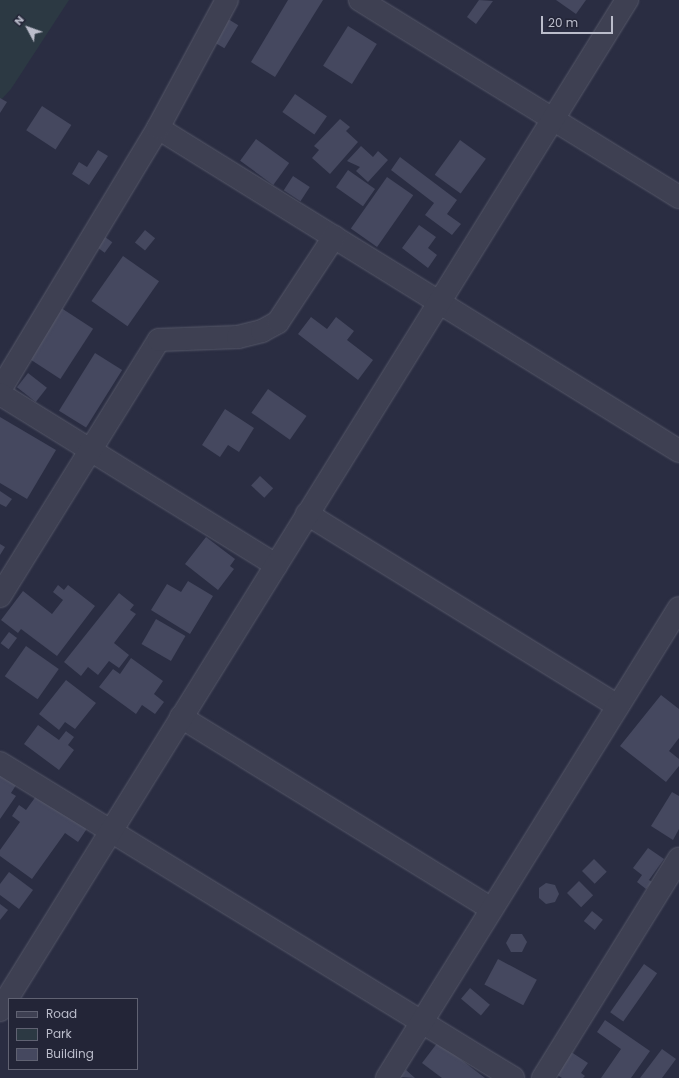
<!DOCTYPE html>
<html>
<head>
<meta charset="utf-8">
<style>
	body { margin:0 }
	#map { position:relative; width:679px; height:1078px; overflow:hidden; background:#2a2d42; font-family:Poppins,sans-serif }
	div>[style] { position:absolute }
	[style*='--x'] { left:calc(var(--x)*1px); top:calc(var(--y)*1px); width:calc(var(--w)*1px); rotate:calc(var(--a)*1deg) }
	.green>* { inset:0; background:#2c3943 }
	.building>* { inset:0; background:#45485f; transform-origin:0 0 }
	.roads { filter:drop-shadow(0 0 1px #565869) drop-shadow(0 0 1px #565869) }
	.minor>* { height:22px; margin:-11px; padding:0 11px; transform-origin:11px; border-radius:11px; background:#3e4052 }
	.tertiary>* { height:22px; margin:-11px; padding:0 11px; transform-origin:11px; border-radius:11px; background:#3e4052 }
	span { translate:-50% -50%; white-space:nowrap; text-align:center; line-height:1.15; -webkit-text-stroke:3px #232537; paint-order:stroke }
	.legend { position:absolute; left:8px; top:998px; width:130px; height:72px; box-sizing:border-box; background:#232537; border:1px solid #606272; margin:0; padding:5px 7px; list-style:none; font-size:12px; color:#bbbdcb }
	.legend li { display:flex; align-items:center; gap:8px; height:20px }
	.legend b { width:20px; border:1px solid #606272 }
	.north { position:absolute; left:8px; top:8px; width:40px; height:40px; -webkit-text-stroke:3px #232537; paint-order:stroke; rotate:311deg; font-size:11px; font-weight:700; line-height:16px; text-align:center; color:#bbbdcb }
	.north::after { content:''; display:block; margin:auto; width:14px; height:18px; background:#bbbdcb; clip-path:polygon(50% 0,100% 100%,50% 72%,0 100%) }
	.scale { position:absolute; left:541px; top:16px; width:72px; height:18px; box-sizing:border-box; border:2px solid #bbbdcb; border-top:0; padding-left:5px; font-size:12px; line-height:14px; white-space:nowrap; color:#bbbdcb; -webkit-text-stroke:3px #232537; paint-order:stroke }
</style>
</head>
<body>
<div id="map">
	<div class="green">
		<div style="clip-path:polygon(0 0,69px 0,11px 89px,0 101px)"></div>
	</div>
	<div class="building">
		<div style="clip-path:polygon(288px 0,323px 0,275px 77px,251px 62px)"></div>
		<div style="clip-path:polygon(479px 0,493px 1px,476px 24px,467px 17px)"></div>
		<div style="clip-path:polygon(556px 0,586px 0,576px 14px)"></div>
		<div style="left:228px;top:19px;width:12px;height:27px;rotate:31deg"></div>
		<div style="left:348px;top:26px;width:34px;height:47px;rotate:32deg"></div>
		<div style="left:295px;top:94px;width:39px;height:22px;rotate:35deg"></div>
		<div style="clip-path:polygon(0 98px,7px 102px,0 113px)"></div>
		<div style="left:42px;top:106px;width:35px;height:29px;rotate:33deg"></div>
		<div style="clip-path:polygon(340px 119px,350px 127px,346px 131px,358px 142px,330px 174px,312px 158px,319px 150px,314px 146px)"></div>
		<div style="left:256px;top:139px;width:41px;height:27px;rotate:36deg"></div>
		<div style="left:460px;top:140px;width:32px;height:43px;rotate:36deg"></div>
		<div style="clip-path:polygon(361px 146px,373px 157px,378px 151px,388px 160px,368px 182px,356px 171px,360px 167px,347px 161px)"></div>
		<div style="clip-path:polygon(98px 150px,108px 156px,89px 185px,72px 174px,79px 162px,87px 167px)"></div>
		<div style="clip-path:polygon(400px 157px,457px 200px,447px 214px,461px 224px,452px 235px,425px 215px,434px 203px,391px 170px)"></div>
		<div style="left:348px;top:170px;width:33px;height:21px;rotate:35deg"></div>
		<div style="left:293px;top:176px;width:20px;height:17px;rotate:33deg"></div>
		<div style="left:387px;top:177px;width:32px;height:63px;rotate:35deg"></div>
		<div style="clip-path:polygon(419px 225px,436px 237px,428px 248px,437px 255px,428px 268px,402px 248px)"></div>
		<div style="left:145px;top:230px;width:13px;height:16px;rotate:39deg"></div>
		<div style="left:101px;top:234px;width:14px;height:13px;rotate:36deg"></div>
		<div style="left:123px;top:256px;width:44px;height:55px;rotate:35deg"></div>
		<div style="left:52px;top:302px;width:49px;height:60px;rotate:33deg"></div>
		<div style="clip-path:polygon(311px 317px,327px 329px,336px 317px,354px 331px,347px 340px,373px 360px,358px 380px,298px 334px)"></div>
		<div style="left:95px;top:353px;width:32px;height:68px;rotate:32deg"></div>
		<div style="left:28px;top:373px;width:24px;height:18px;rotate:38deg"></div>
		<div style="left:268px;top:389px;width:47px;height:29px;rotate:35deg"></div>
		<div style="clip-path:polygon(225px 409px,254px 428px,239px 452px,228px 445px,220px 457px,202px 445px)"></div>
		<div style="clip-path:polygon(0 417px,56px 450px,27px 499px,0 483px)"></div>
		<div style="left:260px;top:476px;width:18px;height:13px;rotate:43deg"></div>
		<div style="clip-path:polygon(0 491px,12px 499px,6px 507px,0 504px)"></div>
		<div style="clip-path:polygon(206px 537px,235px 559px,230px 566px,234px 569px,218px 590px,185px 564px)"></div>
		<div style="clip-path:polygon(0 544px,5px 547px,0 555px)"></div>
		<div style="clip-path:polygon(188px 581px,213px 596px,190px 634px,151px 610px,167px 584px,181px 592px)"></div>
		<div style="clip-path:polygon(58px 585px,64px 590px,68px 585px,95px 606px,57px 656px,21px 629px,18px 633px,1px 620px,23px 591px,52px 614px,63px 600px,53px 592px)"></div>
		<div style="clip-path:polygon(119px 593px,134px 605px,130px 610px,136px 614px,114px 643px,129px 655px,119px 668px,109px 661px,98px 675px,88px 667px,81px 676px,64px 662px)"></div>
		<div style="left:156px;top:619px;width:34px;height:29px;rotate:30deg"></div>
		<div style="left:9px;top:632px;width:10px;height:14px;rotate:37deg"></div>
		<div style="left:26px;top:646px;width:40px;height:37px;rotate:35deg"></div>
		<div style="clip-path:polygon(131px 658px,163px 681px,154px 694px,164px 702px,155px 714px,142px 705px,136px 714px,99px 687px,113px 669px,120px 674px)"></div>
		<div style="clip-path:polygon(66px 680px,96px 703px,75px 729px,65px 722px,59px 730px,39px 714px)"></div>
		<div style="clip-path:polygon(661px 695px,679px 709px,679px 738px,669px 751px,679px 759px,679px 766px,666px 782px,620px 746px)"></div>
		<div style="clip-path:polygon(38px 725px,59px 740px,66px 731px,74px 737px,68px 745px,74px 750px,59px 770px,24px 744px)"></div>
		<div style="clip-path:polygon(0 773px,18px 782px,11px 793px,16px 796px,0 819px)"></div>
		<div style="clip-path:polygon(39px 792px,88px 827px,78px 842px,65px 833px,32px 879px,0 856px,0 850px,20px 822px,12px 816px,19px 805px,26px 810px)"></div>
		<div style="clip-path:polygon(672px 792px,679px 796px,679px 829px,673px 840px,651px 826px)"></div>
		<div style="clip-path:polygon(648px 848px,664px 859px,649px 880px,652px 882px,646px 889px,637px 882px,642px 875px,633px 868px)"></div>
		<div style="left:594px;top:859px;width:18px;height:17px;rotate:45deg"></div>
		<div style="clip-path:polygon(9px 872px,33px 890px,19px 909px,0 895px,0 884px)"></div>
		<div style="left:579px;top:881px;width:20px;height:17px;rotate:45deg"></div>
		<div style="clip-path:polygon(546px 883px,555px 885px,559px 894px,555px 902px,546px 904px,539px 898px,539px 888px)"></div>
		<div style="clip-path:polygon(0 904px,8px 910px,0 920px)"></div>
		<div style="left:592px;top:911px;width:14px;height:13px;rotate:39deg"></div>
		<div style="clip-path:polygon(511px 934px,522px 934px,527px 942px,522px 952px,511px 952px,506px 943px)"></div>
		<div style="left:498px;top:959px;width:44px;height:29px;rotate:28deg"></div>
		<div style="left:644px;top:964px;width:16px;height:59px;rotate:35deg"></div>
		<div style="left:470px;top:988px;width:26px;height:14px;rotate:40deg"></div>
		<div style="clip-path:polygon(605px 1020px,650px 1051px,631px 1078px,601px 1078px,621px 1049px,597px 1032px)"></div>
		<div style="clip-path:polygon(438px 1042px,485px 1078px,442px 1078px,422px 1063px)"></div>
		<div style="clip-path:polygon(662px 1049px,676px 1059px,662px 1078px,640px 1078px)"></div>
		<div style="clip-path:polygon(568px 1050px,588px 1063px,581px 1073px,585px 1076px,583px 1078px,562px 1078px,553px 1072px)"></div>
		<div style="clip-path:polygon(406px 1070px,415px 1078px,400px 1077px)"></div>
	</div>
	<div class="roads">
		<div class="minor">
			<div style="--x:360;--y:0;--w:375;--a:31.7"></div>
			<div style="--x:158;--y:128;--w:613;--a:31.8"></div>
			<div style="--x:0;--y:390;--w:306;--a:-58.9"></div>
			<div style="--x:158;--y:128;--w:145;--a:-61.7"></div>
			<div style="--x:0;--y:394;--w:325;--a:31.8"></div>
			<div style="--x:307;--y:514;--w:365;--a:31.7"></div>
			<div style="--x:0;--y:596;--w:301;--a:-58.2"></div>
			<div style="--x:159;--y:340;--w:79;--a:-2.2"></div>
			<div style="--x:238;--y:337;--w:25;--a:-14"></div>
			<div style="--x:262;--y:331;--w:18;--a:-29"></div>
			<div style="--x:278;--y:322;--w:102;--a:-56.6"></div>
			<div style="--x:181;--y:717;--w:365;--a:31.7"></div>
			<div style="--x:0;--y:763;--w:602;--a:31.55"></div>
			<div style="--x:387;--y:1078;--w:553;--a:-58.15"></div>
			<div style="--x:543;--y:1078;--w:258;--a:-58.2"></div>
		</div>
		<div class="tertiary">
			<div style="--x:0;--y:1010;--w:1189;--a:-58.17"></div>
		</div>
	</div>
	<ul class="legend">
	<li><b style="height:5px;background:#3e4052"></b>Road</li>
	<li><b style="height:11px;background:#2c3943"></b>Park</li>
	<li><b style="height:11px;background:#45485f"></b>Building</li>
	</ul>
	<div class="north">N</div>
	<div class="scale">20 m</div>
</div>
</body>
</html>
